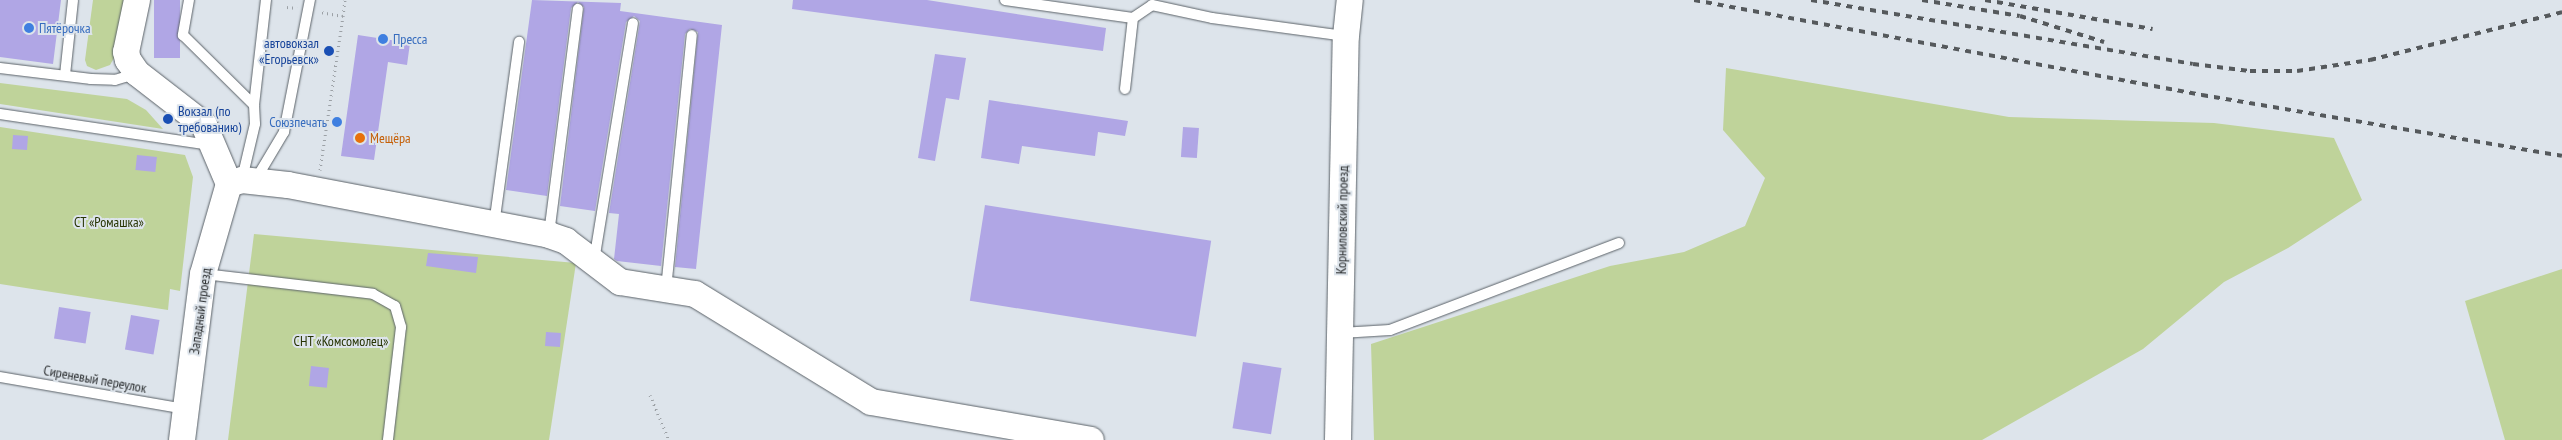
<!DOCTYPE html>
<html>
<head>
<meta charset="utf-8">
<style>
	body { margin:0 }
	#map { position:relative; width:2562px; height:440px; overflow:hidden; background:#dde4eb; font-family:"PT Sans Narrow",sans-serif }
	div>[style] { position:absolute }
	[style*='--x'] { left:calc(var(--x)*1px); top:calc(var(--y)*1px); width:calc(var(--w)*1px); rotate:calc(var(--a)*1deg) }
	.green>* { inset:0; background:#bfd39a }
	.building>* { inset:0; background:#b0a6e5; transform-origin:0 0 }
	.path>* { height:3px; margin-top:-1.5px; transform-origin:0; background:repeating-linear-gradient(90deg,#9ca1a6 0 1px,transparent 0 5px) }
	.roads { filter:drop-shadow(0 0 1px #5b6268) drop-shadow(0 0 1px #5b6268) }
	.service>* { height:10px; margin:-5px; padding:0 5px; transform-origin:5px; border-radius:5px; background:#fff }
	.tertiary>* { height:26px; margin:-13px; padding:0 13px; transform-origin:13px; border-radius:13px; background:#fff }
	.rail>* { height:4px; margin-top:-2px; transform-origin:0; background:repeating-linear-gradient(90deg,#55595c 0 6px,transparent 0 12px) }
	.dots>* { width:14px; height:14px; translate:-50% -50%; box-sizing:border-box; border:2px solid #dde4eb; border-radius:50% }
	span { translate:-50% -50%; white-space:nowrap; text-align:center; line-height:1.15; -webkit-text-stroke:4px #dde4eb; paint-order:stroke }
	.shop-label { font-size:14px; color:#366cbe }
	.left { translate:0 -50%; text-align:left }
	.right { translate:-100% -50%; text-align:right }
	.transit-label { font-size:14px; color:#164399 }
	.food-label { font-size:14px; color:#c56008 }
	.street-label { font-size:14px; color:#2b2e30 }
	.park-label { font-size:14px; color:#263302 }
</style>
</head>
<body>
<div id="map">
	<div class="green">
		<div style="clip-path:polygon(93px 0,126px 0,118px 51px,110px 65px,96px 70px,87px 66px,85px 60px)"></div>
		<div style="clip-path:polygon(1726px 68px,2009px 117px,2214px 123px,2334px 138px,2362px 200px,2288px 248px,2224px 282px,2143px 349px,1982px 440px,1374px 440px,1371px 344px,1610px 266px,1684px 252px,1745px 226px,1765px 178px,1723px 130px)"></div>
		<div style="clip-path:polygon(0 83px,127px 99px,146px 110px,163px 129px,0 104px)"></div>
		<div style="clip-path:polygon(0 127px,185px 155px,193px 177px,180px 291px,170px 289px,168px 310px,0 284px)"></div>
		<div style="clip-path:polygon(254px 234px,576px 263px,549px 440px,228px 440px)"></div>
		<div style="clip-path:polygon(2562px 269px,2562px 440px,2505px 440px,2465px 301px)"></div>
	</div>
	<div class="building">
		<div style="clip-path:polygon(0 0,61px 0,53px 64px,0 57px)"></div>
		<div style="left:154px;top:0;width:26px;height:58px"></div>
		<div style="clip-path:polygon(532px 0,621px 3px,620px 11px,722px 25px,696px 269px,675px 267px,698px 32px,690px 29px,685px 34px,661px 266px,617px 261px,614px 259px,619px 214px,609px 213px,640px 21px,634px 16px,626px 22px,595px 211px,560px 206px,584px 7px,578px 2px,571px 8px,547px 196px,506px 190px)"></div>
		<div style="clip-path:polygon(793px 0,927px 0,1106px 28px,1103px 51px,792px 9px)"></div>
		<div style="clip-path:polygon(358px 35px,410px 43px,407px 65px,388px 62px,374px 160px,341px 156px)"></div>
		<div style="clip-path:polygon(935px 54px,966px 58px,959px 100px,946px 98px,935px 161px,918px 158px)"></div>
		<div style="clip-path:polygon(989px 100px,1128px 121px,1125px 136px,1098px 132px,1095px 156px,1022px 146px,1019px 164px,981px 158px)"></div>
		<div style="left:1183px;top:127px;width:16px;height:30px;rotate:4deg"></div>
		<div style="left:13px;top:135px;width:15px;height:14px;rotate:4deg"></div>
		<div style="left:137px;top:155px;width:20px;height:15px;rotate:6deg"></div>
		<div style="left:985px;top:205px;width:229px;height:97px;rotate:9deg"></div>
		<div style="clip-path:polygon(428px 253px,478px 257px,476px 273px,426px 266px)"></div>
		<div style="left:59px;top:307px;width:32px;height:32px;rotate:9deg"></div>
		<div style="left:131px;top:315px;width:29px;height:35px;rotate:10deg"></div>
		<div style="left:546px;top:332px;width:15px;height:14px;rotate:4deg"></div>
		<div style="left:1243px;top:362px;width:39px;height:67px;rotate:9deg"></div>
		<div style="left:311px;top:366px;width:18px;height:20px;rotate:6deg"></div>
	</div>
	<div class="path">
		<div style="--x:287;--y:7;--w:10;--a:6"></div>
		<div style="--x:343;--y:16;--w:16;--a:-83"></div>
		<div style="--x:320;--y:170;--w:156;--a:-81.5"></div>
		<div style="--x:343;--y:16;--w:23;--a:-170"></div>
		<div style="--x:650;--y:395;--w:49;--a:67.1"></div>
	</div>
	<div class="roads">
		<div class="service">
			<div style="--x:189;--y:0;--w:36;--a:100"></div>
			<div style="--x:183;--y:35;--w:100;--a:44.6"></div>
			<div style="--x:254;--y:105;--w:19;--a:87"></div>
			<div style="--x:255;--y:124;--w:57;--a:103.3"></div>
			<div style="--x:1005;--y:0;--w:129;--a:8"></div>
			<div style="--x:1133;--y:18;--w:23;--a:-34"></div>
			<div style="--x:1152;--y:5;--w:61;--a:12.2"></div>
			<div style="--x:1212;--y:18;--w:135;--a:7.7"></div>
			<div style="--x:0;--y:68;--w:92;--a:6.9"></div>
			<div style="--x:91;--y:79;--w:24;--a:2"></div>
			<div style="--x:115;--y:80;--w:21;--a:-17"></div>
			<div style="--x:65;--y:75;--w:75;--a:-83.9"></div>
			<div style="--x:1125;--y:89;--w:71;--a:-83.6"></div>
			<div style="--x:254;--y:105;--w:106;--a:-83.5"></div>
			<div style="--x:0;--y:114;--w:213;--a:8.4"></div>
			<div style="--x:256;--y:179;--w:55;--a:-59.2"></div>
			<div style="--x:284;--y:132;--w:135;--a:-78.9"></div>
			<div style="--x:494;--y:225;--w:185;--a:-82.2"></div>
			<div style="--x:549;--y:234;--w:227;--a:-82.7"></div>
			<div style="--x:594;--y:261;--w:241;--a:-80.7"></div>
			<div style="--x:204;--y:274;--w:170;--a:6.7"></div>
			<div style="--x:373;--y:294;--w:25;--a:29"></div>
			<div style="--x:395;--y:306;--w:22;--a:74"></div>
			<div style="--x:401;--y:327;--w:114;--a:96.6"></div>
			<div style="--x:666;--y:289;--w:255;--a:-84.2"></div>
			<div style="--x:1341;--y:333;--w:49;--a:-3.5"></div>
			<div style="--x:1390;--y:330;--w:245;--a:-20.8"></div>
			<div style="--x:0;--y:377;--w:188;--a:9.8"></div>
		</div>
		<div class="tertiary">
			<div style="--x:137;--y:0;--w:53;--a:101.9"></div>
			<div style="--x:126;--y:52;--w:8;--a:76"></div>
			<div style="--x:128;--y:60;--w:16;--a:55"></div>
			<div style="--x:137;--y:73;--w:85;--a:37.8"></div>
			<div style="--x:204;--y:125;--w:64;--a:67"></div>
			<div style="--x:229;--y:184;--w:14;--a:-17"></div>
			<div style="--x:242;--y:180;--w:46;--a:6.2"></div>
			<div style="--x:288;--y:185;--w:266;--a:10.8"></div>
			<div style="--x:549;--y:235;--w:18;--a:19"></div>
			<div style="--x:566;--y:241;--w:68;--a:37.2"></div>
			<div style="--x:620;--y:282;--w:76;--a:9.1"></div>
			<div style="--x:695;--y:294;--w:206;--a:31.5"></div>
			<div style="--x:871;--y:402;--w:223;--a:9.8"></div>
			<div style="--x:182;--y:440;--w:167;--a:-82.8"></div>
			<div style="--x:203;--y:274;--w:94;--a:-73.9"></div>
			<div style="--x:1338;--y:440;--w:404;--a:-88.9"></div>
			<div style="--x:1346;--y:36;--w:36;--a:-84"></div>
		</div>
	</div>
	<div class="rail">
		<div style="--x:1694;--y:0;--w:517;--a:10.59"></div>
		<div style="--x:2202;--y:95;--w:365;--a:9.6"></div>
		<div style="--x:1811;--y:0;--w:387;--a:9.5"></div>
		<div style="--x:2193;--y:64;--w:57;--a:7"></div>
		<div style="--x:2250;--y:71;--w:47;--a:0"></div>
		<div style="--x:2297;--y:71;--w:74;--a:-8.6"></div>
		<div style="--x:2370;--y:60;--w:198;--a:-14"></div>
		<div style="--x:1922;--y:0;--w:99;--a:9.3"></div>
		<div style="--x:2020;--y:16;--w:88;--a:17.2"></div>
		<div style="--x:1985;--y:0;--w:170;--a:9.8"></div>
	</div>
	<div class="dots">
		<div style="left:29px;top:28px;background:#3f7fe0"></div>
		<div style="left:383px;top:39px;background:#3f7fe0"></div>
		<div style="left:329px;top:51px;background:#1a4fb4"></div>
		<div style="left:168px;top:119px;background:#1a4fb4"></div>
		<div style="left:337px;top:122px;background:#3f7fe0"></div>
		<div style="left:360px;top:138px;background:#e8710a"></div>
	</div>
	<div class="shop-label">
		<span class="left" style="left:39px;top:28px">Пятёрочка</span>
		<span class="left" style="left:393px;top:39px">Пресса</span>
		<span class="right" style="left:327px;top:122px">Союзпечать</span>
	</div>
	<div class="transit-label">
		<span class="right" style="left:319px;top:51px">автовокзал<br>«Егорьевск»</span>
		<span class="left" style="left:178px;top:119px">Вокзал (по<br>требованию)</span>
	</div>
	<div class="food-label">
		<span class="left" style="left:370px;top:138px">Мещёра</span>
	</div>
	<div class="street-label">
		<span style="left:1342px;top:220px;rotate:-89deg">Корниловский проезд</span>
		<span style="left:200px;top:311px;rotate:-82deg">Западный проезд</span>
		<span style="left:95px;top:379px;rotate:10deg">Сиреневый переулок</span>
	</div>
	<div class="park-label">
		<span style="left:109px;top:222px">СТ «Ромашка»</span>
		<span style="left:341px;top:341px">СНТ «Комсомолец»</span>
	</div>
</div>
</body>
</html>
